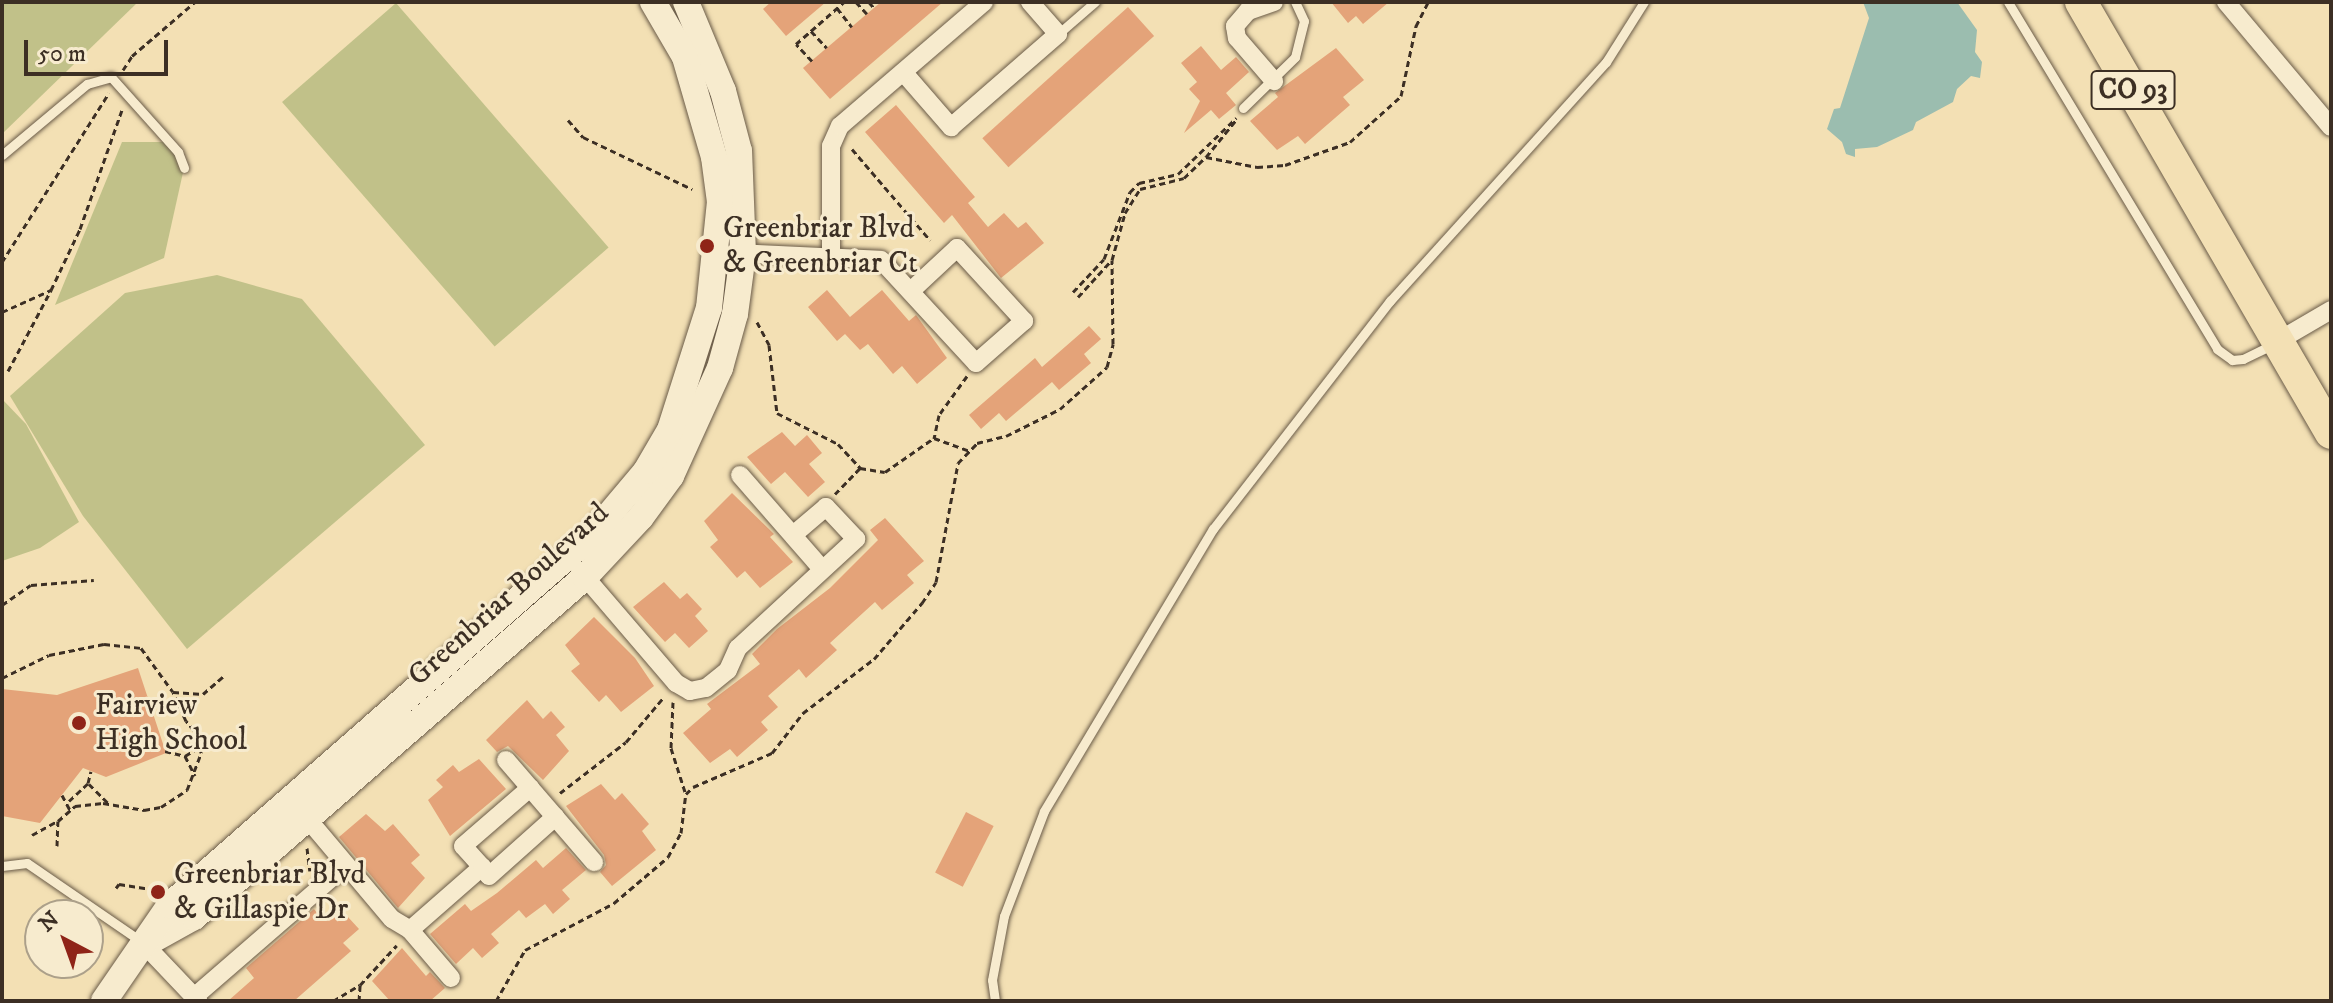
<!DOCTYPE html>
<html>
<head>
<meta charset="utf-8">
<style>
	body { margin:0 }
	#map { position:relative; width:2333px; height:1003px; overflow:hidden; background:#f3e0b4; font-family:"IM FELL DW Pica",serif }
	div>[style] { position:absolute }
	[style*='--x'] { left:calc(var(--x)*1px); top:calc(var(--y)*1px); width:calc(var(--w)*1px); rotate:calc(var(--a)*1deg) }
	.green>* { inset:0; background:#c1c189; transform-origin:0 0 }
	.water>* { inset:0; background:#9bbdaf }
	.building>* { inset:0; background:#e4a379; transform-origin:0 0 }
	.path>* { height:3px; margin-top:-1.5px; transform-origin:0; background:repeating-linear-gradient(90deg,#3c2f24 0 6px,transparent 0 10px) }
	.roads { filter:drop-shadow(0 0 2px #6a5b48) drop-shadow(0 0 2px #6a5b48) }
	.lane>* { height:9px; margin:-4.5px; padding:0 4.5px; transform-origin:4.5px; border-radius:4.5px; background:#f7ebce }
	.street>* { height:18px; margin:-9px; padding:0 9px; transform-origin:9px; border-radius:9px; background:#f7ebce }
	.secondary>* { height:26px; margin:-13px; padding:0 13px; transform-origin:13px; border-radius:13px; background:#f7ebce }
	.highway>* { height:32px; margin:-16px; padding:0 16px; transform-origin:16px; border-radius:16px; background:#f3e0b4 }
	.dots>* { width:22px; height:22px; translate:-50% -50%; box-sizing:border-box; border:4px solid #f7ebce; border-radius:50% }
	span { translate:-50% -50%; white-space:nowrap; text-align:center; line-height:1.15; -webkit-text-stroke:6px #f7ebce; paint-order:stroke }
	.shield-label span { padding:2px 6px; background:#f7ebce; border:2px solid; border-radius:6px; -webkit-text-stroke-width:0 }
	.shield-label { font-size:28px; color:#3c2f24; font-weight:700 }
	.poi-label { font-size:30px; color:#3c2f24 }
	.left { translate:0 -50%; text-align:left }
	.street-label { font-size:30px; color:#3c2f24 }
	.frame { position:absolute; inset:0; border:4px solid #3c2f24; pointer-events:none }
	.north { position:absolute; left:24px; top:899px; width:80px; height:80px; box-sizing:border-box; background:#f7ebce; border:2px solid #aca08a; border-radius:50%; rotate:319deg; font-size:22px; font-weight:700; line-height:32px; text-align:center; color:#3c2f24 }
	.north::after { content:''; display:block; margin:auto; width:28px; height:36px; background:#8f2418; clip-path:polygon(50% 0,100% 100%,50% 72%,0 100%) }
	.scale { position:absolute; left:24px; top:40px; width:144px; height:36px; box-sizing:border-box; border:4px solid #3c2f24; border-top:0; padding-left:10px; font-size:24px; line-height:28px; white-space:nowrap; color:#3c2f24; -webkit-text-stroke:6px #f7ebce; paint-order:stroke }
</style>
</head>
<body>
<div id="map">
	<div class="green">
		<div style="clip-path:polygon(2px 2px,138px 2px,2px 134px)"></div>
		<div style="left:396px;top:3px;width:324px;height:151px;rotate:49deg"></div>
		<div style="clip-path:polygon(122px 142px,169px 142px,184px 168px,164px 258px,55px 305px)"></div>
		<div style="clip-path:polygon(217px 275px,302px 299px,425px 445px,187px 649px,83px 516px,10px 396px,125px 293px)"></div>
		<div style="clip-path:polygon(2px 399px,26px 424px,79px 522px,40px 548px,2px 561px)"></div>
	</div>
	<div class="water">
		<div style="clip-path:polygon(1863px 2px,1957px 2px,1977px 30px,1975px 52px,1982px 62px,1980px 78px,1971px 76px,1957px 89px,1953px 102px,1916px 122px,1913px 130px,1877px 147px,1855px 149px,1855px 157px,1846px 154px,1842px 142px,1827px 129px,1834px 109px,1840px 108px,1869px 18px)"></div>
	</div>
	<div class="building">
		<div style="clip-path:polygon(771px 2px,826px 2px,786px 36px,763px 9px)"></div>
		<div style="clip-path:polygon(881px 2px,943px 2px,830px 99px,803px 68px)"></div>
		<div style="clip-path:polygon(1331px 2px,1389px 2px,1363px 24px,1356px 16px,1348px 23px)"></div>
		<div style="left:1128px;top:7px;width:39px;height:196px;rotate:48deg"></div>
		<div style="clip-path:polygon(1201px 46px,1221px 70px,1236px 57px,1249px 72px,1226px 93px,1236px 105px,1219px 119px,1211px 110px,1184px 133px,1200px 101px,1189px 89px,1197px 82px,1181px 63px)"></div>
		<div style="clip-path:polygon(1336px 48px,1364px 80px,1343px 97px,1350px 105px,1305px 144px,1298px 136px,1277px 150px,1250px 121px,1278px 97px,1275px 93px)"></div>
		<div style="clip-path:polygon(896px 105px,975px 197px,968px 203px,988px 227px,1004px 213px,1018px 228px,1026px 222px,1044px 243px,1001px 278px,952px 215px,944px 223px,865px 132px)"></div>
		<div style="clip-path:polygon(827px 290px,850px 317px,882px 290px,909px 321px,916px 315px,947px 358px,917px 384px,902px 366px,893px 374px,868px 344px,860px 350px,845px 334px,837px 341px,808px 307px)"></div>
		<div style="clip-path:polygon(1089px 326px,1101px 339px,1084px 354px,1091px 363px,1059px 390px,1052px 382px,1006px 421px,999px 413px,981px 429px,969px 415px,1035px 358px,1042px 367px)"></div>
		<div style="clip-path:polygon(782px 432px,795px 446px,807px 435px,822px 453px,809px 464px,825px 482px,808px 497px,785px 472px,771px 484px,747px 457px)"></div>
		<div style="clip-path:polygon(732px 493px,774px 534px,770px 537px,793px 562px,760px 588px,745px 571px,737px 578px,710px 547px,718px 540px,704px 521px)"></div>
		<div style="clip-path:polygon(885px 518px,924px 561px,907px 575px,914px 583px,882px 610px,875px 602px,830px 643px,837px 650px,806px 678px,799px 669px,768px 696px,778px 707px,761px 722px,768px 730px,737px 757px,730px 749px,710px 763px,683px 733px,711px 709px,707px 704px,760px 664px,752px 654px,777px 629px,830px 588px,878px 540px,870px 530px)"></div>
		<div style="clip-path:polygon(664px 582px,680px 599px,687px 593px,702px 609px,695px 616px,708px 631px,689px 648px,675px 633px,665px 642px,633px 607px)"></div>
		<div style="clip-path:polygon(594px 617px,635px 658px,654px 686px,621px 712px,606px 695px,599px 702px,571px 671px,580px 664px,565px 645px)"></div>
		<div style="clip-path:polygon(138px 668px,166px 753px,106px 777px,83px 768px,40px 823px,2px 816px,2px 689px,57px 695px)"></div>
		<div style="clip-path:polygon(527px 700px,543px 719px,551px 711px,565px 727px,556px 735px,569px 751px,543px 780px,508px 746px,497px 752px,486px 740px)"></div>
		<div style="clip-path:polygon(479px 759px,506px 789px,450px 836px,428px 800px,443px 787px,436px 780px,453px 765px,459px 772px)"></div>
		<div style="clip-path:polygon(601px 784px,615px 800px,622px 793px,649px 824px,642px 831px,656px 850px,612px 886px,600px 872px,606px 865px,604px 855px,566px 806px)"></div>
		<div style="left:966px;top:812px;width:31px;height:68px;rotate:27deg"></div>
		<div style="clip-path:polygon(366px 814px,385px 831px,393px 824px,420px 855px,411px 863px,425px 878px,398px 908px,339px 837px)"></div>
		<div style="clip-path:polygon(566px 848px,586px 870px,562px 890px,570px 899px,553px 914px,545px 904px,526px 918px,519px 910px,491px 934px,499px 943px,482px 958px,473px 948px,456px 964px,430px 934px,465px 904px,471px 911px,497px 893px,536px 860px,543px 868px)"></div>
		<div style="clip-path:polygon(337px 905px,359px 929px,343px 943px,351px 951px,294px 1001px,228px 1001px,254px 978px,246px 968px,314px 909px,321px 918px)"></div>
		<div style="clip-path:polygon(402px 948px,426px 976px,430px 972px,445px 988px,430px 1001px,390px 1001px,372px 981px)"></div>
	</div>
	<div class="path">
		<div style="--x:856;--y:2;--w:16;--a:47"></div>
		<div style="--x:869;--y:2;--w:8;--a:50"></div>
		<div style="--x:837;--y:8;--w:24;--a:52"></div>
		<div style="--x:811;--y:31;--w:23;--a:47"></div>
		<div style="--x:812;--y:61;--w:23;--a:-133"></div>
		<div style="--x:796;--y:44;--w:64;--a:-41.2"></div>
		<div style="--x:123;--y:70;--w:17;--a:-57"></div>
		<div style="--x:132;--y:56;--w:83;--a:-40.6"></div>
		<div style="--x:568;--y:120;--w:23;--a:49"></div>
		<div style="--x:583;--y:137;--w:121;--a:25.5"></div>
		<div style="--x:852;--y:149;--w:120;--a:49.4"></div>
		<div style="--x:1206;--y:157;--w:48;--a:-51"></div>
		<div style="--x:2;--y:262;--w:200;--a:-57.7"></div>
		<div style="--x:1073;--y:292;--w:45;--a:-46.8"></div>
		<div style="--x:1104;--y:259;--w:72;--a:-68.8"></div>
		<div style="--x:1130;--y:192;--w:13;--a:-45"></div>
		<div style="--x:1139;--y:183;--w:40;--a:-13"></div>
		<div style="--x:1178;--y:174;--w:81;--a:-44"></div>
		<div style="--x:1078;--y:297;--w:47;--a:-47.6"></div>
		<div style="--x:2;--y:312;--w:54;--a:-24.2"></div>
		<div style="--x:51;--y:290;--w:68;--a:-64.6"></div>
		<div style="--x:80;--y:229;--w:126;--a:-70.6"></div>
		<div style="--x:757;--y:322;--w:26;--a:62"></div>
		<div style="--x:769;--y:345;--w:68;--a:83.3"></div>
		<div style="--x:777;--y:413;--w:68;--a:26.9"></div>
		<div style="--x:838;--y:444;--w:33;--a:47"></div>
		<div style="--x:8;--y:371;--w:92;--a:-62"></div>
		<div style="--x:967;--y:376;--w:48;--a:125.7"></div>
		<div style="--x:939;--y:415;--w:24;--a:102"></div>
		<div style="--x:934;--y:438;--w:37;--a:20"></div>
		<div style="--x:835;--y:494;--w:36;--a:-46"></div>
		<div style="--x:860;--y:468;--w:25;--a:9"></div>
		<div style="--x:885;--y:472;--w:60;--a:-34.8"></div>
		<div style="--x:2;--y:605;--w:35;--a:-35"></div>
		<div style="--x:31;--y:585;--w:63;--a:-4.5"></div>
		<div style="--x:2;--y:678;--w:52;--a:-26.1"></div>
		<div style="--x:49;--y:655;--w:56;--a:-11.3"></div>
		<div style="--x:104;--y:644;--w:37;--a:6"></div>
		<div style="--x:141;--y:648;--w:54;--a:54"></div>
		<div style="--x:173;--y:692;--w:30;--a:4"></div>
		<div style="--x:203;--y:694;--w:28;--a:-41"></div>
		<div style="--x:673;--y:702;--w:46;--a:92.5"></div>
		<div style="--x:671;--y:748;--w:46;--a:72.3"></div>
		<div style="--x:165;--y:751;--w:21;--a:14"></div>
		<div style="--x:185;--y:756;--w:22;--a:63"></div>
		<div style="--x:185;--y:756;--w:19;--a:-32"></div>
		<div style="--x:89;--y:784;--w:28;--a:45"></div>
		<div style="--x:560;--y:793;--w:83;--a:-37.7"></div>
		<div style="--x:626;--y:742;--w:57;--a:-49.9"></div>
		<div style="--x:62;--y:795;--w:17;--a:62"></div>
		<div style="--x:69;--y:801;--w:26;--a:-43"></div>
		<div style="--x:88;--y:783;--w:12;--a:-76"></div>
		<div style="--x:32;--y:835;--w:29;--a:-29"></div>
		<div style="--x:57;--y:846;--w:25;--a:-88"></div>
		<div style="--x:58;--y:821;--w:23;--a:-41"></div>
		<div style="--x:75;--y:806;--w:28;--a:-6"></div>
		<div style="--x:103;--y:803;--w:42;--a:9.7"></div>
		<div style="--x:144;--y:810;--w:17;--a:-10"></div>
		<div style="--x:161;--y:807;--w:31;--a:-33"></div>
		<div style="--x:187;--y:790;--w:40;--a:-69"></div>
		<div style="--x:201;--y:753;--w:15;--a:-94"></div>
		<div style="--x:200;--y:738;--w:22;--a:-129"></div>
		<div style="--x:186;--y:721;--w:32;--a:-114"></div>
		<div style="--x:307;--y:848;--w:23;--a:83"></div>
		<div style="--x:116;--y:888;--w:5;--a:-53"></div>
		<div style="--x:119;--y:884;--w:32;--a:9"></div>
		<div style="--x:333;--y:1001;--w:31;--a:-31"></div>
		<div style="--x:359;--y:1001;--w:16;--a:-86"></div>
		<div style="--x:360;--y:985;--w:54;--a:-47.2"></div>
		<div style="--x:496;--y:1001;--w:59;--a:-60.4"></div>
		<div style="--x:525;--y:950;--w:101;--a:-27.8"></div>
		<div style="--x:614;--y:903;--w:71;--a:-40.4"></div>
		<div style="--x:668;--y:857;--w:27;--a:-62"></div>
		<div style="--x:681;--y:833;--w:39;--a:-83"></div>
		<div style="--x:686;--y:794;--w:10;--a:-45"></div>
		<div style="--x:693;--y:787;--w:86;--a:-23.3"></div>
		<div style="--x:772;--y:753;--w:51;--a:-52.2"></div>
		<div style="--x:803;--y:713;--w:89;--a:-37.3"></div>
		<div style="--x:874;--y:659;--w:74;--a:-49.4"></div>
		<div style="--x:922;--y:603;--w:25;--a:-56"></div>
		<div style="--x:936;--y:582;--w:121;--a:-79.5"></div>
		<div style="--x:958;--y:463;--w:28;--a:-46"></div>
		<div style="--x:977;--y:443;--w:30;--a:-14"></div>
		<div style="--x:1006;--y:436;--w:60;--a:-26.6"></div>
		<div style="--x:1060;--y:409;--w:63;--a:-41.8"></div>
		<div style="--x:1107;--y:367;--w:24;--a:-75"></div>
		<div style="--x:1113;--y:344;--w:84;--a:-90.7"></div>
		<div style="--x:1112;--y:260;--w:49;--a:-74.5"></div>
		<div style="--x:1125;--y:213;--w:28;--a:-58"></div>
		<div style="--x:1140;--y:189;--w:45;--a:-14"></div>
		<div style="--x:1184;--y:178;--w:30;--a:-44"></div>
		<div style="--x:1206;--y:157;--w:52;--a:11.1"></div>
		<div style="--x:1257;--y:167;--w:28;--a:-4"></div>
		<div style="--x:1285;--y:165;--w:69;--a:-19.5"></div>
		<div style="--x:1350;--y:142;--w:69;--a:-42"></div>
		<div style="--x:1401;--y:96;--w:72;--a:-77.9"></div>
		<div style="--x:1416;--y:26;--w:27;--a:-63"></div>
	</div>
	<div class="roads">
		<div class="lane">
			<div style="--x:2008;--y:2;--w:405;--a:58.9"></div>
			<div style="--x:2217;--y:349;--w:19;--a:36"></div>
			<div style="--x:2232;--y:360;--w:11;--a:-5"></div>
			<div style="--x:2243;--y:359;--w:34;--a:-26"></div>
			<div style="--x:1058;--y:34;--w:49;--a:-40.9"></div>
			<div style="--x:1243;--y:108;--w:73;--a:-44.4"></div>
			<div style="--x:1295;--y:57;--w:37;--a:-76"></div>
			<div style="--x:1304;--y:21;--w:21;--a:-115"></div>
			<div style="--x:2;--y:155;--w:111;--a:-39.9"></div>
			<div style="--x:87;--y:84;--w:25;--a:-16"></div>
			<div style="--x:111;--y:77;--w:101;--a:48.2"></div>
			<div style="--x:178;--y:152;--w:17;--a:69"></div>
			<div style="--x:2;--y:866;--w:25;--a:-7"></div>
			<div style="--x:27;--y:863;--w:140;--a:34.5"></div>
			<div style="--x:995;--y:1001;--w:21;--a:-98"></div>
			<div style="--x:992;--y:980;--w:65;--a:-79.4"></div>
			<div style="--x:1004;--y:916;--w:112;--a:-69.1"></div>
			<div style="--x:1044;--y:811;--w:329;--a:-59.1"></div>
			<div style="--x:1213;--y:529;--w:289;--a:-52.2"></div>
			<div style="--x:1390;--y:301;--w:322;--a:-47.9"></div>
			<div style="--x:1606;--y:62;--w:71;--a:-57.7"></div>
		</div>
		<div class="street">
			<div style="--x:1274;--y:2;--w:28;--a:161"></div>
			<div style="--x:1248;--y:11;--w:20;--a:131"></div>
			<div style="--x:1235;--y:26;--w:12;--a:81"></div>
			<div style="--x:1237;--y:38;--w:57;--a:49.3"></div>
			<div style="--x:2226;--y:2;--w:163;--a:50"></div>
			<div style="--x:904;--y:73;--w:72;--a:49"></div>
			<div style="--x:951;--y:127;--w:142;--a:-41"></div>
			<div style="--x:1058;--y:34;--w:43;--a:-131.2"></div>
			<div style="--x:734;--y:253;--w:147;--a:2.7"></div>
			<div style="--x:881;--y:260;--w:140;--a:47.3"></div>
			<div style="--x:976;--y:363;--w:64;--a:-41.2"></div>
			<div style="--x:1024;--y:321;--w:99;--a:-132.5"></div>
			<div style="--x:957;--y:248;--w:60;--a:137"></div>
			<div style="--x:831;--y:256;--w:110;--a:-90"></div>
			<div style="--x:831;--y:146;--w:22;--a:-66"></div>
			<div style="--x:840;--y:126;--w:190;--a:-40.7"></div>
			<div style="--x:2278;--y:341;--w:61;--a:-30.3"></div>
			<div style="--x:740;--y:475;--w:125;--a:48.9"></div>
			<div style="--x:580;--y:571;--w:148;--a:49.4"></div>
			<div style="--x:676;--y:683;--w:16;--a:30"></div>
			<div style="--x:690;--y:691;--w:16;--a:-11"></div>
			<div style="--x:706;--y:688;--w:28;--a:-39"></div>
			<div style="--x:728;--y:670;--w:24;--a:-66"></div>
			<div style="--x:738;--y:648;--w:161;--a:-42.7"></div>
			<div style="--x:856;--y:539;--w:44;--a:-133.2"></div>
			<div style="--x:826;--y:507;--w:43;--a:139.7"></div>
			<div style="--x:506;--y:760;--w:135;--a:49.2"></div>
			<div style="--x:306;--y:817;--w:133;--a:49.9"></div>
			<div style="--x:392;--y:919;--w:21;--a:31"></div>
			<div style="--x:410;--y:930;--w:63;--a:49.5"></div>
			<div style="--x:482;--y:867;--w:28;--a:-132"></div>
			<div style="--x:463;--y:846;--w:89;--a:-40.9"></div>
			<div style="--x:410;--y:930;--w:96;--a:-41.2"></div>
			<div style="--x:482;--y:867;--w:11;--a:52"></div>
			<div style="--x:489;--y:876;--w:89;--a:-41.8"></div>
			<div style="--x:144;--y:944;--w:79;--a:46.5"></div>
			<div style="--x:194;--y:997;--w:200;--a:-40.9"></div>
		</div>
		<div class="secondary">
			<div style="--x:145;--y:944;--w:56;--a:-28.9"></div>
			<div style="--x:194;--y:917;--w:518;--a:-41.01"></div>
			<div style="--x:585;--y:577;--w:82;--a:-47"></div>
			<div style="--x:641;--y:517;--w:51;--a:-53.8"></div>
			<div style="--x:671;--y:476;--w:119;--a:-65.6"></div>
			<div style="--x:720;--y:368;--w:56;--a:-74.5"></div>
			<div style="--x:735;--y:314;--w:61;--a:-82.4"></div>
			<div style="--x:743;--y:254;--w:103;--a:-92.2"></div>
			<div style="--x:739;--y:151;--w:62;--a:-104.9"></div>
			<div style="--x:723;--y:91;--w:96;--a:-112.6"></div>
			<div style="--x:104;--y:1001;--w:116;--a:-55.5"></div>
			<div style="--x:170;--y:905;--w:563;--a:-41.25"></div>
			<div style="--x:593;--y:534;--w:82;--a:-49.9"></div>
			<div style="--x:646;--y:471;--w:48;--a:-59.7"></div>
			<div style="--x:670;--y:430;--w:128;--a:-72.3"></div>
			<div style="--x:709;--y:308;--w:107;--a:-84.1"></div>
			<div style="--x:720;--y:202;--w:45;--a:-97.6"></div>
			<div style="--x:714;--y:157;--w:104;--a:-106.2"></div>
			<div style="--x:685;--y:57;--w:64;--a:-120.2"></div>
		</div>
		<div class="highway">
			<div style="--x:2081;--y:2;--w:498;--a:59.9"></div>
		</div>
	</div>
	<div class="dots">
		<div style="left:707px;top:246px;background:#8f2418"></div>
		<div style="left:79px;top:723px;background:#8f2418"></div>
		<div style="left:158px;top:892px;background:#8f2418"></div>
	</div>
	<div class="shield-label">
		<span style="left:2133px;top:90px">CO 93</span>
	</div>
	<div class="poi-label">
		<span class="left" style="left:723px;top:246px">Greenbriar Blvd<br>&amp; Greenbriar Ct</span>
		<span class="left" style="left:95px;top:723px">Fairview<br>High School</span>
		<span class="left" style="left:174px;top:892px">Greenbriar Blvd<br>&amp; Gillaspie Dr</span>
	</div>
	<div class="street-label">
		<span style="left:509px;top:595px;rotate:-42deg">Greenbriar Boulevard</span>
	</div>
	<div class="frame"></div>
	<div class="north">N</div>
	<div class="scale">50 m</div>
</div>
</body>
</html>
